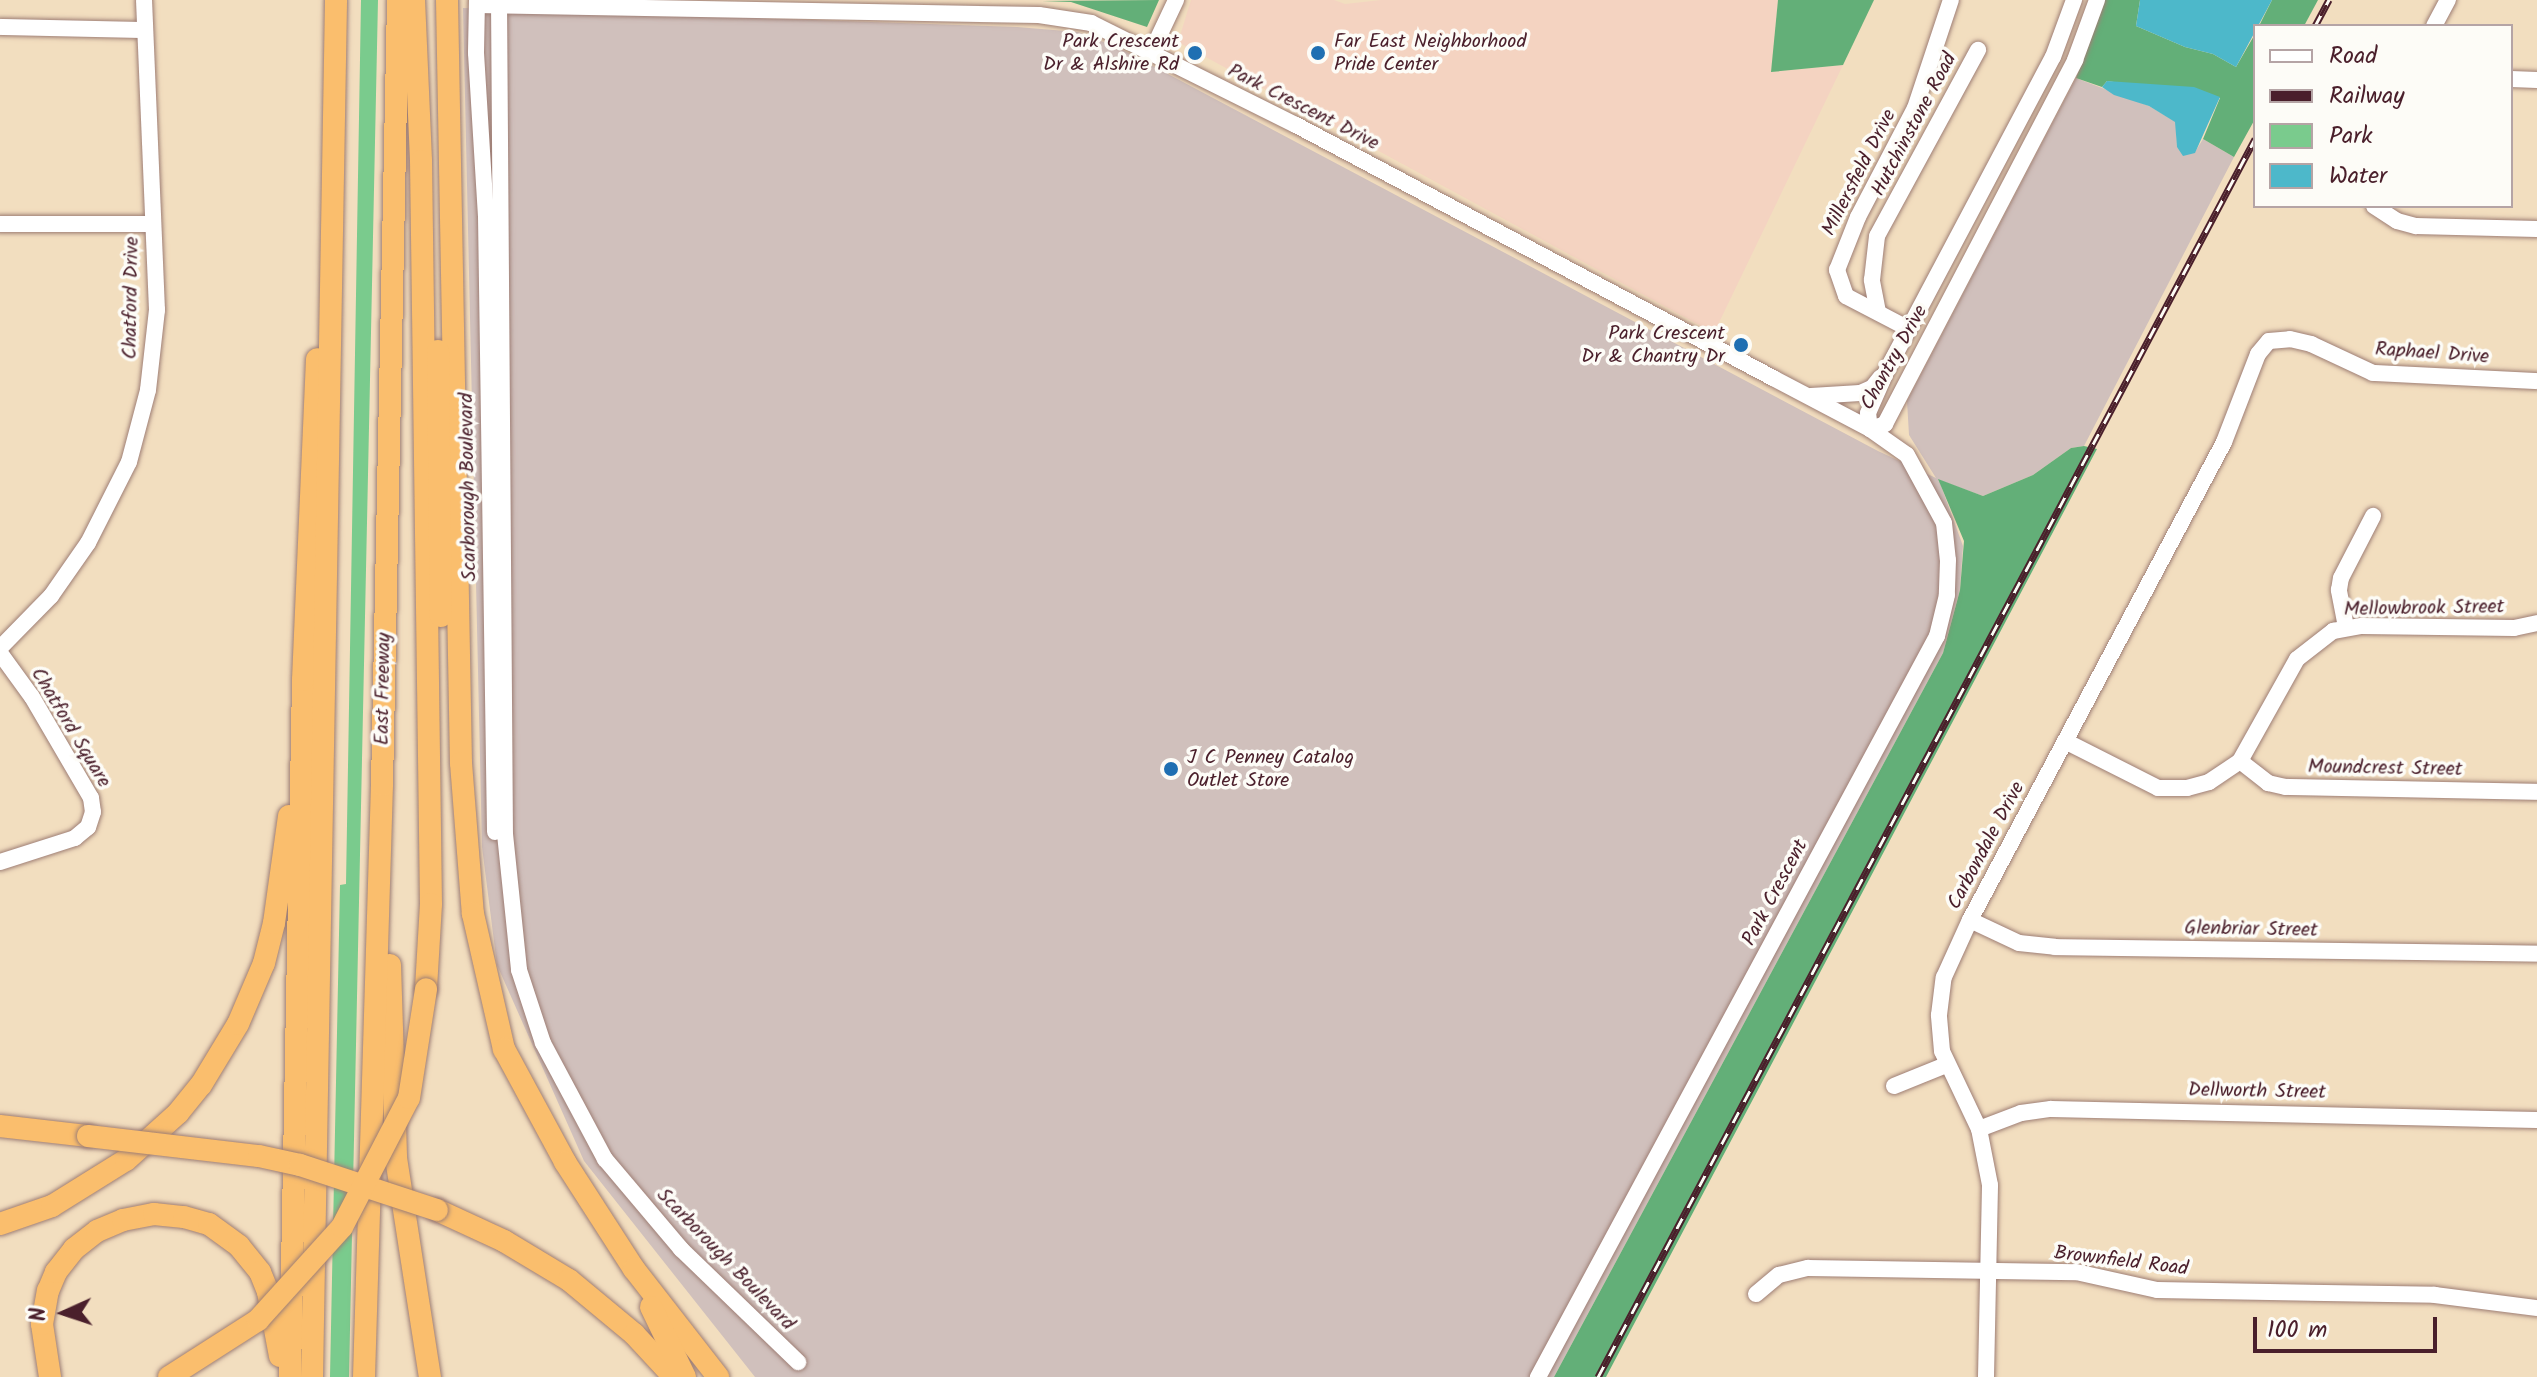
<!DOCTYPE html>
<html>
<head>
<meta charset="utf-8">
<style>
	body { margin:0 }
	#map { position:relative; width:2537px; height:1377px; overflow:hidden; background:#f2debf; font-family:Kalam,sans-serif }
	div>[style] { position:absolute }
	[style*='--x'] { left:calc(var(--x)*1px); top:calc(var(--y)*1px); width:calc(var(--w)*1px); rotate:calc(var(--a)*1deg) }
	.built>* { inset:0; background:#f4d3c1 }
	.industrial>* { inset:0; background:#d0c0bc }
	.green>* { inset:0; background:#7acb8d }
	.forest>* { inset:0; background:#63af78 }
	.water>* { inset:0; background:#4db8ca }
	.roads { filter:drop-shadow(0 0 2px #9e7e75) drop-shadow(0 0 2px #9e7e75) }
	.minor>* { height:16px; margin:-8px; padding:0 8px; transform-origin:8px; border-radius:8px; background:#fff }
	.highway>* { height:22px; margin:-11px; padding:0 11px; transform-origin:11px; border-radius:11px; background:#fabe6d }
	.rail>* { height:7px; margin-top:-3.5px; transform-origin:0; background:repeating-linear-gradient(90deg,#fdfcf7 0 12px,#4a1f2b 0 24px); box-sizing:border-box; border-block:2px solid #4a1f2b }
	.bridges { filter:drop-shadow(0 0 2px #9e7e75) drop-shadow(0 0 2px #9e7e75) }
	.highway-bridge>* { height:22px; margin:-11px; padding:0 11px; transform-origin:11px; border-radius:11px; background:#fabe6d }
	.dots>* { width:22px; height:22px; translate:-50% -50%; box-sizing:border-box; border:4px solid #fdfcf7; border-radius:50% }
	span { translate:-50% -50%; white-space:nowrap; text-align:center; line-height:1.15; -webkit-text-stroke:7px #fdfcf7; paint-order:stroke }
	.poi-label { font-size:20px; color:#4a1f2b }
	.right { translate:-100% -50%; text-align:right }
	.left { translate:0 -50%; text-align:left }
	.street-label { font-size:20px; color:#4a1f2b }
	.legend { position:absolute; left:2253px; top:24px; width:260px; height:184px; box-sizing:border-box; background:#fdfcf7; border:2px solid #b5a4a5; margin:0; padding:10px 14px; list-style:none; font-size:24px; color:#4a1f2b }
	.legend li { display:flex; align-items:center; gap:16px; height:40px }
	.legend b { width:40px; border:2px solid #b5a4a5 }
	.north { position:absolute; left:24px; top:1273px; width:80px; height:80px; -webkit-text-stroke:6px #fdfcf7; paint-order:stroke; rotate:267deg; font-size:22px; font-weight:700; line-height:32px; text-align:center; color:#4a1f2b }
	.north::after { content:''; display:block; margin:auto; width:28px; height:36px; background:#4a1f2b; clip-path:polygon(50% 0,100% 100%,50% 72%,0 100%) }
	.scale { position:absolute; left:2253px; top:1317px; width:184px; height:36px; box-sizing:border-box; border:4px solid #4a1f2b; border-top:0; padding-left:10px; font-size:24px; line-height:28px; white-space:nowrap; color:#4a1f2b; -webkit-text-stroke:6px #fdfcf7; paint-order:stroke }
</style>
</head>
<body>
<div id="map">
	<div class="built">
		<div style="clip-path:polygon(1191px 0,1334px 0,1345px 4px,1381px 0,1778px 0,1771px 72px,1843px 65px,1714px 333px,1178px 42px)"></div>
	</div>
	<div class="industrial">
		<div style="clip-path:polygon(463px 8px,1017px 27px,1078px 32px,1119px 48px,1878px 451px,1936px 478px,1909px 435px,1907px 401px,2076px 78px,2149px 106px,2176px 122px,2177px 147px,2195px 152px,2203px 139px,2234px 157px,2084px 446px,2071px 448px,2033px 475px,1983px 496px,1939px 480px,1963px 546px,1960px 590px,1943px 653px,1554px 1377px,755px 1377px,584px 1161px,497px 965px,482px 847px)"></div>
	</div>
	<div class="green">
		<div style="clip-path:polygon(361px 0,378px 0,349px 1377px,330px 1377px,340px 885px,346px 884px)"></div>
	</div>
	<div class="forest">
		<div style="clip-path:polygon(1159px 0,1147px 27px,1071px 2px,1042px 1px)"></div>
		<div style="clip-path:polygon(1778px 0,1874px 0,1843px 65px,1771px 72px)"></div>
		<div style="clip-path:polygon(2105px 0,2140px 0,2136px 26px,2185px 47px,2213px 54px,2236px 67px,2255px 34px,2255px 119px,2234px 157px,2203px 139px,2220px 98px,2107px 81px,2102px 87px,2076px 78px)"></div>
		<div style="clip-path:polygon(2272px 0,2318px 0,2304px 26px,2259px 26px)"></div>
		<div style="clip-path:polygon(2084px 446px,2097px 449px,1606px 1377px,1554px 1377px,1943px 653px,1960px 590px,1964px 541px,1938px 479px,1983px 496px,2033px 475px,2071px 448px)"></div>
	</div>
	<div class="water">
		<div style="clip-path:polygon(2140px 0,2272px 0,2236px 67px,2213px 54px,2185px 47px,2136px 26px)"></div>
		<div style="clip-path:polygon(2107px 81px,2194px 87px,2220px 97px,2195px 153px,2183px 156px,2177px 147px,2175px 122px,2149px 106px,2114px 95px,2102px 87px)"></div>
	</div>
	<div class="roads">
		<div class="minor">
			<div style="--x:477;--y:0;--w:53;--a:91.1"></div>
			<div style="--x:476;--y:53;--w:164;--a:86.5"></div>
			<div style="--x:486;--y:217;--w:615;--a:89.16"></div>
			<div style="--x:499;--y:0;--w:834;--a:89.59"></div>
			<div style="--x:505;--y:834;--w:137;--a:84.1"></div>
			<div style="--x:519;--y:970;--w:77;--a:71.8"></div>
			<div style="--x:543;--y:1043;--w:132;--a:61.9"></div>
			<div style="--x:605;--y:1159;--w:118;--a:49.8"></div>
			<div style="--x:681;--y:1249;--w:163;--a:44"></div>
			<div style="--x:477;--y:5;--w:562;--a:1.02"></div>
			<div style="--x:1039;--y:15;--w:53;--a:8.7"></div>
			<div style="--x:1091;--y:23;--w:229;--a:26.5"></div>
			<div style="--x:1296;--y:125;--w:540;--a:27.94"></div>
			<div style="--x:1773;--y:378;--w:110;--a:27.7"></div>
			<div style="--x:1870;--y:429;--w:45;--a:35.1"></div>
			<div style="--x:1907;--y:455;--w:77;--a:61.4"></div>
			<div style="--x:1944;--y:523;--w:37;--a:84"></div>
			<div style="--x:1948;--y:560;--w:35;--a:92"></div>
			<div style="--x:1947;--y:595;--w:42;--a:103.7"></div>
			<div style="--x:1937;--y:636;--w:842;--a:118.3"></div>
			<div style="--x:2434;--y:26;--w:30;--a:-62"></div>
			<div style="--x:0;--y:27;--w:145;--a:1.2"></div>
			<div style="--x:1151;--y:53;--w:59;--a:-64.7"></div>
			<div style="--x:2511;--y:79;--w:26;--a:2"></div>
			<div style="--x:2374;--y:206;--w:27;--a:33"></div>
			<div style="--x:2397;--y:221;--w:20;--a:15"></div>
			<div style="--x:2416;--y:226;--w:121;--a:1.4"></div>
			<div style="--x:0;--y:224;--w:153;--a:0"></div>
			<div style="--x:1878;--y:312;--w:33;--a:-101"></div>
			<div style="--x:1872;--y:280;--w:44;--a:-83.5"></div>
			<div style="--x:1877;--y:236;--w:212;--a:-61.5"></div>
			<div style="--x:1909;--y:329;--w:71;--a:-152.4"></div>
			<div style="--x:1846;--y:296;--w:28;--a:-109"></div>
			<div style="--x:1837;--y:270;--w:57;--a:-68.4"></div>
			<div style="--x:1858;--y:217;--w:123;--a:-62.4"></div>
			<div style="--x:1915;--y:108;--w:114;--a:-71.6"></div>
			<div style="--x:1811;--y:396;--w:49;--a:-3.5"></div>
			<div style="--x:1860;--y:393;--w:13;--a:-23"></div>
			<div style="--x:1872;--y:388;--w:14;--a:-51"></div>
			<div style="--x:1870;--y:429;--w:16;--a:-18"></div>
			<div style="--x:1885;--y:424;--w:411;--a:-62.4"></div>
			<div style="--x:2075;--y:60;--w:64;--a:-69.9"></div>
			<div style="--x:1870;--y:429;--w:16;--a:-97"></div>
			<div style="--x:1868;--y:413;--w:47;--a:-66.2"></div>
			<div style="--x:1887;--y:370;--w:354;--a:-62.1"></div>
			<div style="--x:2053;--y:57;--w:61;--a:-69.8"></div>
			<div style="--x:2346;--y:627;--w:38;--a:-101"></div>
			<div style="--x:2339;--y:590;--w:12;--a:-81"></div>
			<div style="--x:2341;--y:578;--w:70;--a:-62.7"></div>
			<div style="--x:0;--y:648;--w:73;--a:-45.6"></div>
			<div style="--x:51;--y:596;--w:65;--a:-55.1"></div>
			<div style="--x:88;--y:543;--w:91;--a:-63.2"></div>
			<div style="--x:129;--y:462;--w:74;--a:-75.2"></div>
			<div style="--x:148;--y:390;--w:81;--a:-83.6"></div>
			<div style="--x:157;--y:310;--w:310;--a:-92.4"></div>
			<div style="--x:0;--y:653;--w:54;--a:54"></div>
			<div style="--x:32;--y:697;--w:117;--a:59.7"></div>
			<div style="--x:91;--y:798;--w:14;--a:82"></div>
			<div style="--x:93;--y:812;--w:16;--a:108"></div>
			<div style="--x:88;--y:827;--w:17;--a:140"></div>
			<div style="--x:75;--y:838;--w:79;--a:162.3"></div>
			<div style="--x:2065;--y:741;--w:104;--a:26.8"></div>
			<div style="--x:2158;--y:788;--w:29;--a:0"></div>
			<div style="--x:2187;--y:788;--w:23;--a:-15"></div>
			<div style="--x:2209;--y:782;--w:37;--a:-34"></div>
			<div style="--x:2240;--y:761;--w:117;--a:-60.8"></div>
			<div style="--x:2297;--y:659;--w:46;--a:-37.9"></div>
			<div style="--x:2333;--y:631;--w:29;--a:-10"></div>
			<div style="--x:2362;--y:626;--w:152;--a:0.8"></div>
			<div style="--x:2514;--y:628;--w:24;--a:-12"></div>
			<div style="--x:2240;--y:761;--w:36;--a:38"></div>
			<div style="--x:2268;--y:783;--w:18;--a:13"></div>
			<div style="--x:2286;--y:787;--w:251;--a:1.1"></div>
			<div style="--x:1970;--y:920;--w:54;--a:25.1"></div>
			<div style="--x:2019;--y:943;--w:36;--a:6"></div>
			<div style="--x:2055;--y:947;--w:482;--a:0.8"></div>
			<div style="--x:1894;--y:1086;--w:56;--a:-22"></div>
			<div style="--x:1979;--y:1129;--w:45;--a:-20.9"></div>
			<div style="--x:2021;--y:1113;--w:30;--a:-8"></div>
			<div style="--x:2051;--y:1109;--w:486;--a:1.3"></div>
			<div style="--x:1756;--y:1294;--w:30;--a:-40"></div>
			<div style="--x:1779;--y:1275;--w:30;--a:-14"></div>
			<div style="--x:1808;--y:1268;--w:268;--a:0.9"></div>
			<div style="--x:2076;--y:1272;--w:83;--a:12.5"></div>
			<div style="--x:2157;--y:1290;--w:278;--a:1"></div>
			<div style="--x:2435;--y:1295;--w:103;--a:7.3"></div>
			<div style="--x:1986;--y:1377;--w:192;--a:-88.8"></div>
			<div style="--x:1990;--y:1185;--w:57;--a:-101.1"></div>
			<div style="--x:1979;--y:1129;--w:86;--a:-115.4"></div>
			<div style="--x:1942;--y:1051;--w:36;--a:-95"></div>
			<div style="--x:1939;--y:1015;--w:38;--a:-83"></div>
			<div style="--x:1944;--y:977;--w:63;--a:-65.5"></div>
			<div style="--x:1970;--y:920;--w:541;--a:-62.01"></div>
			<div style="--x:2224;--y:442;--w:94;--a:-68.9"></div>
			<div style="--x:2258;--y:354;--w:17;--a:-50"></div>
			<div style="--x:2269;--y:341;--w:21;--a:-5"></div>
			<div style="--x:2290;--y:339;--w:22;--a:13"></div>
			<div style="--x:2311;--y:344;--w:68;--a:25.1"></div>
			<div style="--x:2373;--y:373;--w:164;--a:2.8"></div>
		</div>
		<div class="highway">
			<div style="--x:414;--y:0;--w:161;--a:87.5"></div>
			<div style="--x:421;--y:161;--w:743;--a:89.23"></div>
			<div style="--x:431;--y:904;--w:85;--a:93.4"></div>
			<div style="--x:447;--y:0;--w:763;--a:88.95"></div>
			<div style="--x:461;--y:763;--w:151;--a:85.5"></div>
			<div style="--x:473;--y:914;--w:139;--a:77.1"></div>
			<div style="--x:504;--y:1049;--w:128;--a:61.6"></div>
			<div style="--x:565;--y:1162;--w:127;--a:57.2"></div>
			<div style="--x:634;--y:1269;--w:137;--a:52.1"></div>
			<div style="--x:438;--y:351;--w:265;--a:89.4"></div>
			<div style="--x:390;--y:965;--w:193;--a:88.2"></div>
			<div style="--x:396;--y:1158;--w:222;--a:81.2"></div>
			<div style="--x:0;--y:1126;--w:89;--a:6.5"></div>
			<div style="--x:437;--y:1210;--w:74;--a:24.8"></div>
			<div style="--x:504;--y:1241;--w:76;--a:31"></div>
			<div style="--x:569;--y:1280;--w:85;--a:39.7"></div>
			<div style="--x:634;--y:1334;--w:59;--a:47.1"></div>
			<div style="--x:0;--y:1224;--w:55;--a:-19.1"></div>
			<div style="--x:52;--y:1206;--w:87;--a:-31.9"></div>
			<div style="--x:126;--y:1160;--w:70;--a:-42.1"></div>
			<div style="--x:178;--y:1113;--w:36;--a:-51"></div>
			<div style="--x:201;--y:1085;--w:71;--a:-58.8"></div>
			<div style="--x:238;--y:1024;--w:66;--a:-66.9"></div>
			<div style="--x:264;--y:963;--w:41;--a:-76"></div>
			<div style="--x:274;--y:923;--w:108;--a:-82"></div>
			<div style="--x:651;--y:1307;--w:78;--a:64.1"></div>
			<div style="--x:50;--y:1377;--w:54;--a:-98.6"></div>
			<div style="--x:42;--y:1324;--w:34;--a:-80"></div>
			<div style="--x:48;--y:1291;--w:21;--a:-67"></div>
			<div style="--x:56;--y:1272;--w:29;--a:-52"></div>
			<div style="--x:74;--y:1249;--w:29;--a:-38"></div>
			<div style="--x:97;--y:1231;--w:28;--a:-23"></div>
			<div style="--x:123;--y:1220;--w:32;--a:-11"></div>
			<div style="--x:154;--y:1214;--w:30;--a:6"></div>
			<div style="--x:184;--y:1217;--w:26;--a:16"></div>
			<div style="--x:209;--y:1224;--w:37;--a:36"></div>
			<div style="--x:239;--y:1246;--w:33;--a:51"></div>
			<div style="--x:260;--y:1272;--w:22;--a:68"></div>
			<div style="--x:268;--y:1292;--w:65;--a:79.4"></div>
			<div style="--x:290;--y:1377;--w:697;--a:-88.93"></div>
			<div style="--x:303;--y:680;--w:321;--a:-87.5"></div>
			<div style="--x:312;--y:1377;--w:1377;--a:-89"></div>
			<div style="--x:364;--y:1377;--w:592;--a:-88.26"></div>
			<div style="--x:382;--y:785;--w:785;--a:-88.83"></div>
		</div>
	</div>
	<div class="rail">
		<div style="--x:2315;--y:26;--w:30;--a:-62"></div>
		<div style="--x:1598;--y:1377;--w:1402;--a:-62.05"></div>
	</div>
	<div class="bridges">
		<div class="highway-bridge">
			<div style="--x:88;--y:1136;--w:172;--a:6.7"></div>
			<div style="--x:259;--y:1156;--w:42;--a:12.4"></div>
			<div style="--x:300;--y:1165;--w:144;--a:18.2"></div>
			<div style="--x:169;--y:1377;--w:106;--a:-32.6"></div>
			<div style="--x:258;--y:1320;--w:125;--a:-47.9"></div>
			<div style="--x:342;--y:1227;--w:145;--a:-62.6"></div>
			<div style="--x:409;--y:1098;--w:110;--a:-81.1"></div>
		</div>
	</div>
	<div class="dots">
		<div style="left:1195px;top:53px;background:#1f6fb2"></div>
		<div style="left:1318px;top:53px;background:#1f6fb2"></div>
		<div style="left:1741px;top:345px;background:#1f6fb2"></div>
		<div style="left:1171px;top:769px;background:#1f6fb2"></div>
	</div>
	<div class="poi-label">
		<span class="right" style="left:1179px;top:54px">Park Crescent<br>Dr &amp; Alshire Rd</span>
		<span class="left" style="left:1334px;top:54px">Far East Neighborhood<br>Pride Center</span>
		<span class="right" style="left:1725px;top:346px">Park Crescent<br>Dr &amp; Chantry Dr</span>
		<span class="left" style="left:1187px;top:770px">J C Penney Catalog<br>Outlet Store</span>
	</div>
	<div class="street-label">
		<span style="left:1303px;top:108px;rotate:27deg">Park Crescent Drive</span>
		<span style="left:1915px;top:125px;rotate:-62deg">Hutchinstone Road</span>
		<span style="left:1860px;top:173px;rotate:-63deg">Millersfield Drive</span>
		<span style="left:132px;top:298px;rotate:-89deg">Chatford Drive</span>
		<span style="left:2432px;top:354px;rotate:4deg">Raphael Drive</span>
		<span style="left:1895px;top:358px;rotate:-61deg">Chantry Drive</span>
		<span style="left:469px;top:487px;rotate:-91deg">Scarborough Boulevard</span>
		<span style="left:2424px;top:609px;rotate:-1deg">Mellowbrook Street</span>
		<span style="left:384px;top:689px;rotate:-89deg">East Freeway</span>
		<span style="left:70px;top:728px;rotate:59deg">Chatford Square</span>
		<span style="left:2385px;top:769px;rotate:1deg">Moundcrest Street</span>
		<span style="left:1987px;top:846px;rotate:-62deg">Carbondale Drive</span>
		<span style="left:1776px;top:893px;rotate:-62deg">Park Crescent</span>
		<span style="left:2251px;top:930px;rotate:1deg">Glenbriar Street</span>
		<span style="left:2257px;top:1092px;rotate:1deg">Dellworth Street</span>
		<span style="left:725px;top:1260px;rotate:46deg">Scarborough Boulevard</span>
		<span style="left:2121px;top:1262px;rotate:7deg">Brownfield Road</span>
	</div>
	<ul class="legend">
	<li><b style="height:10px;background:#fff"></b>Road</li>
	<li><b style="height:10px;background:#4a1f2b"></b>Railway</li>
	<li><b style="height:22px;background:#7acb8d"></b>Park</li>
	<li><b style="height:22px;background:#4db8ca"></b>Water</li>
	</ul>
	<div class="north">N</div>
	<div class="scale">100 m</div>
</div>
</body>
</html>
